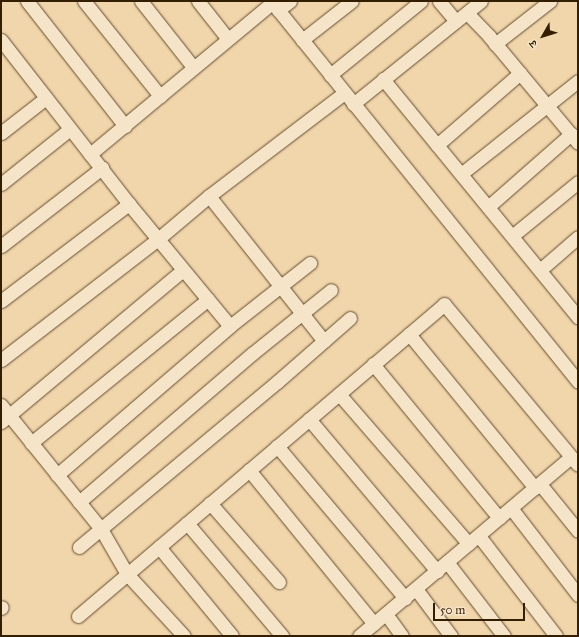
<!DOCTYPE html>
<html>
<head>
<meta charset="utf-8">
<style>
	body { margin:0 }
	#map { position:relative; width:579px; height:637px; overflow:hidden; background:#f1d6ac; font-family:"IM FELL Great Primer","Noto Serif Devanagari",serif }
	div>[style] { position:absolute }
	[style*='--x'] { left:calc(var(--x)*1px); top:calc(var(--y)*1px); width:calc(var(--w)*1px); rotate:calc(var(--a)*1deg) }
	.roads { filter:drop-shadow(0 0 1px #634c2b) drop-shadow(0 0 1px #634c2b) }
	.minor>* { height:13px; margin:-6.5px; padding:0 6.5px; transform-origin:6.5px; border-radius:6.5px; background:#f6e4c9 }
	span { translate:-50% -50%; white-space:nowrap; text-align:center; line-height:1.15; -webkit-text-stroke:3.5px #f6e4c9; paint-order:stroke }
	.frame { position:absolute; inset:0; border:2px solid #341e00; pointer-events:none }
	.north { position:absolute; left:523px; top:16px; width:40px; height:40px; -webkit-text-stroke:3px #f6e4c9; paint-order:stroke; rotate:231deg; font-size:11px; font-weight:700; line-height:16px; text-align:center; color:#341e00 }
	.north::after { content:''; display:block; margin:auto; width:14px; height:18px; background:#341e00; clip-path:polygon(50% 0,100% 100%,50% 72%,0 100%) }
	.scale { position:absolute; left:433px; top:603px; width:92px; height:18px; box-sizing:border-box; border:2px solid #341e00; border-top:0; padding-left:5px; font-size:12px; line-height:14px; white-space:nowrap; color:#341e00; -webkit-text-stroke:3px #f6e4c9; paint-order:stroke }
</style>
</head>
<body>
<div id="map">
	<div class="roads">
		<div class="minor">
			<div style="--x:27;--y:1;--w:159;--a:51.9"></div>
			<div style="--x:84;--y:1;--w:122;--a:51.3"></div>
			<div style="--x:141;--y:1;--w:85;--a:51.7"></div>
			<div style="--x:198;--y:1;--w:48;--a:51.7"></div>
			<div style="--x:271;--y:1;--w:489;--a:51.1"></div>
			<div style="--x:439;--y:1;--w:26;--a:50"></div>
			<div style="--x:278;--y:10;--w:15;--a:-37"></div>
			<div style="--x:467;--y:13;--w:32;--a:46"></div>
			<div style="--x:489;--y:36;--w:139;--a:50.2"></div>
			<div style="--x:1;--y:40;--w:208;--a:52"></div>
			<div style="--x:129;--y:204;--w:158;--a:50.4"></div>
			<div style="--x:302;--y:40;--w:63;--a:-38"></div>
			<div style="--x:495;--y:44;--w:70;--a:-38"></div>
			<div style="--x:330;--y:75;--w:117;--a:-39.1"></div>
			<div style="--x:383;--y:79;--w:308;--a:50.7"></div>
			<div style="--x:353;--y:104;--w:164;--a:-38.8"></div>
			<div style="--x:1;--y:133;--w:57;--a:-37.9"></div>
			<div style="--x:437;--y:145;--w:110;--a:-40.9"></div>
			<div style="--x:90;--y:154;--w:236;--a:-39.7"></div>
			<div style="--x:461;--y:174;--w:149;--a:-38.5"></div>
			<div style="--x:1;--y:184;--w:88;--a:-38.6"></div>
			<div style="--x:209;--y:196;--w:185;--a:51.6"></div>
			<div style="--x:488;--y:207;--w:111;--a:-41.3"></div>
			<div style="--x:512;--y:236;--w:85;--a:-39.3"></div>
			<div style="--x:1;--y:246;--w:128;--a:-37.7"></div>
			<div style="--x:540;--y:270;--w:50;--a:-41"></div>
			<div style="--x:1;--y:301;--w:161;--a:-37.2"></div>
			<div style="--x:409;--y:334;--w:199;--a:50.7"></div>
			<div style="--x:1;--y:360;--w:198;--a:-37.6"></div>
			<div style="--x:158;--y:239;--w:67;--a:-40.1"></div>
			<div style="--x:209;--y:196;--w:170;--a:-37.3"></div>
			<div style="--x:373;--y:364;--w:199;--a:50.7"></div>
			<div style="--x:339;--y:394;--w:198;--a:49.1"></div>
			<div style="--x:1;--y:405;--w:159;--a:51.1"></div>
			<div style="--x:101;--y:529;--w:52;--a:60"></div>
			<div style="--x:127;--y:574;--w:84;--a:47.4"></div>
			<div style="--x:309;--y:419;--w:199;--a:49.9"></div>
			<div style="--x:1;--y:422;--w:237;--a:-39.9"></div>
			<div style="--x:31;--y:443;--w:228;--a:-39.1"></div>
			<div style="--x:277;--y:446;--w:199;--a:49.9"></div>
			<div style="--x:249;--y:470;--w:198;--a:50.9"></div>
			<div style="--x:57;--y:475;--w:228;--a:-40.7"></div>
			<div style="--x:230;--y:326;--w:102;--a:-38.2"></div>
			<div style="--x:540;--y:484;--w:60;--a:51"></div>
			<div style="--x:79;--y:502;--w:229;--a:-40.6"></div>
			<div style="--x:253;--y:353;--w:100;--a:-38.9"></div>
			<div style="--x:210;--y:503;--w:105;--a:48.9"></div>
			<div style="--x:511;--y:508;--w:110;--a:52.4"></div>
			<div style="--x:187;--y:523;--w:148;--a:49.9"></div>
			<div style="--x:479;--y:536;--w:126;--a:52.4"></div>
			<div style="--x:79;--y:547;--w:258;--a:-39.8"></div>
			<div style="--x:277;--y:382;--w:97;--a:-41.2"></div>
			<div style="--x:159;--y:547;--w:115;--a:50.6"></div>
			<div style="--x:447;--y:562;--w:93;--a:52.4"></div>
			<div style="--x:416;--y:589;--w:59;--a:53.3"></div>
			<div style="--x:1;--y:608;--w:1;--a:-45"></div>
			<div style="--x:386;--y:614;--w:27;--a:54"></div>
			<div style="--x:78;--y:616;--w:481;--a:-40.4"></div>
			<div style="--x:444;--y:304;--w:209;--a:50.2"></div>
			<div style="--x:359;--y:636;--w:277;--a:-40.2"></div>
		</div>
	</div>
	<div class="frame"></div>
	<div class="north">उ</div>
	<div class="scale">50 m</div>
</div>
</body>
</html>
